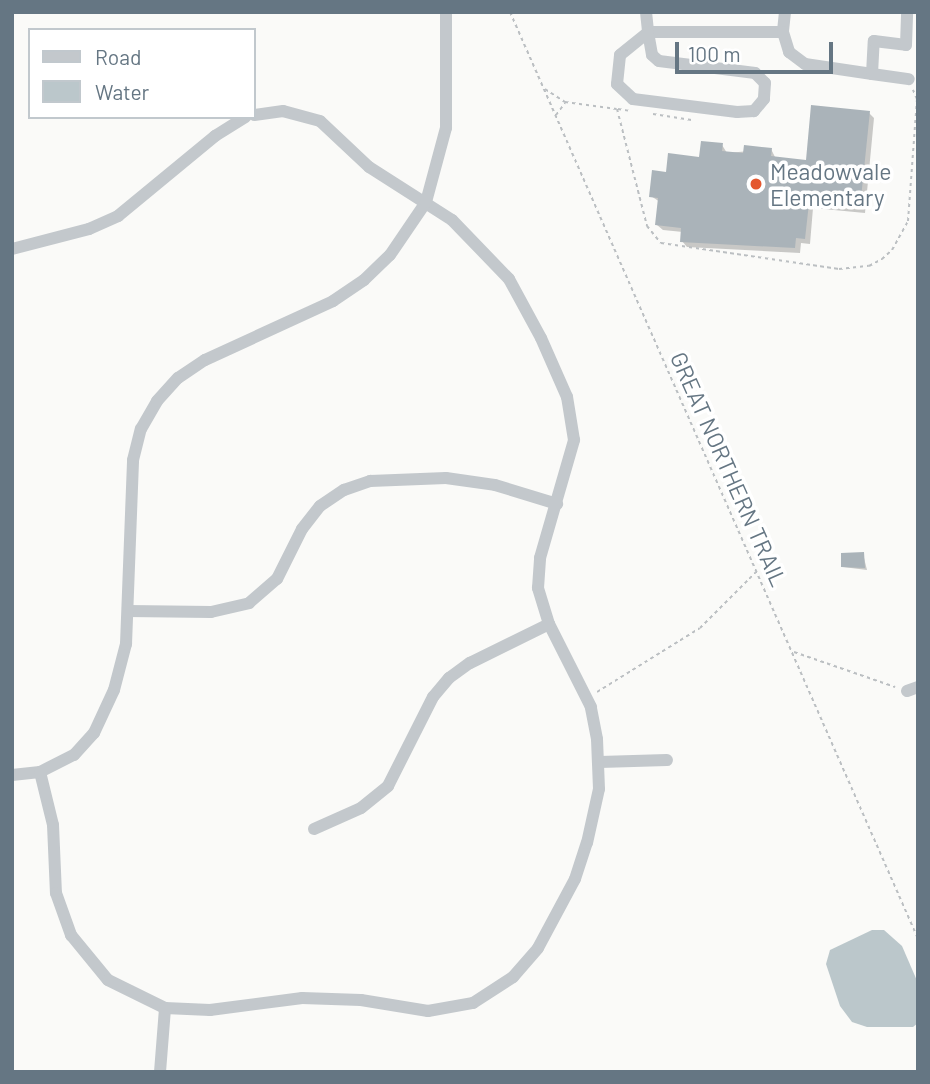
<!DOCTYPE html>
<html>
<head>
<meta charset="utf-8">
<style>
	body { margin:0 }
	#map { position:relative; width:930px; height:1084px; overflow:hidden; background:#fafaf8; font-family:Barlow,sans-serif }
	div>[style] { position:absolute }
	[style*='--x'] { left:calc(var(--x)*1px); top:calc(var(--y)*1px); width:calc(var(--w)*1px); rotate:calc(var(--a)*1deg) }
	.water>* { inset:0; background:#bbc7cb }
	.shadow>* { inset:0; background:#0003 }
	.building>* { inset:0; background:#aab3b9 }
	.path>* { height:2px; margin-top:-1px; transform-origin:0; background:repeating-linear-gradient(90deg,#bbbfc2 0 3.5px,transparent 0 7px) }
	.minor>* { height:12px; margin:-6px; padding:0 6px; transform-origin:6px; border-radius:6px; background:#c3c8cc }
	.dots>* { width:19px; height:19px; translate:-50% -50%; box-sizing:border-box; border:4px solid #fff; border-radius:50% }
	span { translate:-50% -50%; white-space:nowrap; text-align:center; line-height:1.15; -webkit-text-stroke:7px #fff; paint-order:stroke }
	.poi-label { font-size:23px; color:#657683 }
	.left { translate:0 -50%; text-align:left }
	.street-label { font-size:23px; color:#657683 }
	.frame { position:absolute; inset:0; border:14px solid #657683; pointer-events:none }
	.legend { position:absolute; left:28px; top:28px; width:228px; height:91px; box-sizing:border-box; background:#fff; border:2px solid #c1c8cd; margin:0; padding:9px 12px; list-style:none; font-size:21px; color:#657683 }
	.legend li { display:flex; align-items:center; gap:14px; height:35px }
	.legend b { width:35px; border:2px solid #c1c8cd }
	.scale { position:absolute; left:675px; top:42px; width:158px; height:32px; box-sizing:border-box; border:4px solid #657683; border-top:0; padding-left:9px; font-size:21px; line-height:24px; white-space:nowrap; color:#657683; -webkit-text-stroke:5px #fff; paint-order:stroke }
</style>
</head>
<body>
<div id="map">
	<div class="water">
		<div style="clip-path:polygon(872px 930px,884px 930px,902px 946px,918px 983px,918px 1023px,913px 1027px,867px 1027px,852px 1022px,840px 1006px,826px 964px,830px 950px)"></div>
	</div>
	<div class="shadow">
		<div style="clip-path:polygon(869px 113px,874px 118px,865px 213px,813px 208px,810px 244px,801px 243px,800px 253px,687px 247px,682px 241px,683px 232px,663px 230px,657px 225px,660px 202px,651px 196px,668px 173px,722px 145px,727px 153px,771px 149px,776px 159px,807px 162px)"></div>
		<div style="clip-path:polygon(863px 554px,867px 570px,843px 567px)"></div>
	</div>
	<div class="building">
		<div style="clip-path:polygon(811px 105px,870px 111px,860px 208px,809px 203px,805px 239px,796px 238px,795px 248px,680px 242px,681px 228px,655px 225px,658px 198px,649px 197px,652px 170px,666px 172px,668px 153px,699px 157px,701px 141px,723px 143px,722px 151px,743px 153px,744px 145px,772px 148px,771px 156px,806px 160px)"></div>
		<div style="clip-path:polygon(864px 552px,865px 568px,841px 567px,841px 553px)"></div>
	</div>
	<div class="path">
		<div style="--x:510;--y:12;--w:1013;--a:66.24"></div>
		<div style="--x:12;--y:13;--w:4;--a:-14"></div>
		<div style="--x:545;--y:89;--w:24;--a:33"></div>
		<div style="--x:565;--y:102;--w:52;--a:7.7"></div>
		<div style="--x:617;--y:109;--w:121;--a:75.6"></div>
		<div style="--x:647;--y:226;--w:22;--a:51"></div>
		<div style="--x:661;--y:243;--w:180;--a:8.3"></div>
		<div style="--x:839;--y:269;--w:30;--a:-6"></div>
		<div style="--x:869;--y:266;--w:15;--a:-28"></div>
		<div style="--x:882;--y:259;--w:13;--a:-42"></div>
		<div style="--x:892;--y:250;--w:33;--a:-61"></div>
		<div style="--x:908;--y:221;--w:122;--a:-85.8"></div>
		<div style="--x:917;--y:99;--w:10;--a:-114"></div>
		<div style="--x:618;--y:109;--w:12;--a:9"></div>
		<div style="--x:653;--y:114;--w:39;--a:9"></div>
		<div style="--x:556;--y:115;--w:15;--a:-53"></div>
		<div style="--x:794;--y:652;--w:107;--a:19.1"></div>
		<div style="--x:597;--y:692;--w:121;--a:-31.9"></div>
		<div style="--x:700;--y:628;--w:79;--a:-45"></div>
	</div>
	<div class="minor">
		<div style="--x:646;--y:12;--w:20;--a:84"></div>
		<div style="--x:648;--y:32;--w:135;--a:0"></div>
		<div style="--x:785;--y:12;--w:20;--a:96"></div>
		<div style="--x:783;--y:32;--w:21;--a:73"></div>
		<div style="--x:789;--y:52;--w:20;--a:37"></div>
		<div style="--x:805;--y:64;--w:68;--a:8.5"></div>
		<div style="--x:872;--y:74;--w:33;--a:-87"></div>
		<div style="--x:874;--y:41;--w:32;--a:7"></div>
		<div style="--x:906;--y:45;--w:33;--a:-88"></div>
		<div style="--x:648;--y:32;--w:23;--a:80"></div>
		<div style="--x:652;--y:55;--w:9;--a:41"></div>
		<div style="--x:659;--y:61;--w:97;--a:7.1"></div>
		<div style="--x:755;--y:73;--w:14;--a:45"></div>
		<div style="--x:765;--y:83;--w:16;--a:94"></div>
		<div style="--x:764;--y:99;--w:16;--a:130"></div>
		<div style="--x:754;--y:111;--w:17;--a:177"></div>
		<div style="--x:737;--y:112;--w:105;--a:-172.9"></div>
		<div style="--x:633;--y:99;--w:22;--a:-137"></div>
		<div style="--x:617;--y:84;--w:29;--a:-84"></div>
		<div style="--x:620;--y:55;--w:36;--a:-39"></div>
		<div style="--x:872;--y:74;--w:37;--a:8"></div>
		<div style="--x:12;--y:249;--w:80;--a:-14.6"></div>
		<div style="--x:89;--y:229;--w:32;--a:-24"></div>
		<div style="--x:118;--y:216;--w:126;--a:-39.5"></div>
		<div style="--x:215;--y:136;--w:36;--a:-32"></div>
		<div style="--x:128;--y:611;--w:83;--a:0.7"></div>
		<div style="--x:211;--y:612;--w:39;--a:-13"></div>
		<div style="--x:249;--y:603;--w:37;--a:-41"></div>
		<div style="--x:277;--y:579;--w:56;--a:-63.4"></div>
		<div style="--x:302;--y:529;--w:29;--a:-52"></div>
		<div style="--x:320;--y:506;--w:29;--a:-34"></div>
		<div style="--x:344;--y:490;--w:28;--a:-19"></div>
		<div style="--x:370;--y:481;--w:76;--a:-2.3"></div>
		<div style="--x:446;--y:478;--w:49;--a:8.1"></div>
		<div style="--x:495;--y:485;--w:65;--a:17"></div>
		<div style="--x:907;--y:691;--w:12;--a:-20"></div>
		<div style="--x:600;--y:762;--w:67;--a:-1.7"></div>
		<div style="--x:40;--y:772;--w:55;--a:76.2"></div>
		<div style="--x:53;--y:825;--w:68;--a:87.5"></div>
		<div style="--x:56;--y:893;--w:45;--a:70.3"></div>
		<div style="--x:71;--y:935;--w:58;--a:50.6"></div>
		<div style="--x:108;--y:980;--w:64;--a:26.2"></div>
		<div style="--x:165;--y:1008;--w:45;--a:2.5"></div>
		<div style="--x:210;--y:1010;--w:93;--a:-7.4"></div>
		<div style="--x:302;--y:998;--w:59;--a:1.9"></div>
		<div style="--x:361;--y:1000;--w:68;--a:9.3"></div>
		<div style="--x:428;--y:1011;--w:46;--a:-10.1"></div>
		<div style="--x:473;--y:1003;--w:48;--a:-33"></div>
		<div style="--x:513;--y:977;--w:38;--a:-49"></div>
		<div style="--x:538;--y:948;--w:78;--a:-61.8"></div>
		<div style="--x:575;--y:879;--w:38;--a:-72"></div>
		<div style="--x:587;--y:843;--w:55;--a:-77.5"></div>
		<div style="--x:599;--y:789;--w:50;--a:-92.3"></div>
		<div style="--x:597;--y:739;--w:33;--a:-101"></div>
		<div style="--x:591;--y:707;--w:93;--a:-116.8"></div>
		<div style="--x:549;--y:624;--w:38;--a:-107"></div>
		<div style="--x:538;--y:588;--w:30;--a:-86"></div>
		<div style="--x:540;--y:558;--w:123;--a:-73.9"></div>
		<div style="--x:574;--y:440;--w:44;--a:-99.2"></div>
		<div style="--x:567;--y:397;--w:64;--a:-113.8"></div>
		<div style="--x:541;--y:338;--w:67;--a:-118.5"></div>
		<div style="--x:509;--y:279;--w:82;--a:-134"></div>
		<div style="--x:452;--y:220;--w:98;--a:-147.4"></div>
		<div style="--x:369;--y:167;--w:67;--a:-136.8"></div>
		<div style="--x:320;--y:121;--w:38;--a:-165"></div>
		<div style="--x:283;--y:111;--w:29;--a:172"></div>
		<div style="--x:12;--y:775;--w:28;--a:-6"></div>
		<div style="--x:40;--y:772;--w:38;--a:-27"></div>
		<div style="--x:74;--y:755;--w:30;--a:-48"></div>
		<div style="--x:94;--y:733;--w:47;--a:-65.1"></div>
		<div style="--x:114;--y:690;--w:48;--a:-75.4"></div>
		<div style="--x:126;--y:644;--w:184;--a:-87.8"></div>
		<div style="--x:133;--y:460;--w:32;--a:-76"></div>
		<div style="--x:141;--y:429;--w:32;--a:-60"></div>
		<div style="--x:157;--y:401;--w:31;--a:-48"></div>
		<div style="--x:178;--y:378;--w:32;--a:-34"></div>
		<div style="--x:205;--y:360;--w:141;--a:-24.7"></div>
		<div style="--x:333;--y:301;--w:37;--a:-34"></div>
		<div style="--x:364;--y:280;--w:36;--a:-44"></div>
		<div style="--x:390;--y:255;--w:64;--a:-55.8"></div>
		<div style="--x:426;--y:202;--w:77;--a:-74.9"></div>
		<div style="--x:446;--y:128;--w:116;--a:-90"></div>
		<div style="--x:314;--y:829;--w:51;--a:-24.1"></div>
		<div style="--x:361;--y:808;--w:35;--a:-39"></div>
		<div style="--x:388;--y:786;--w:100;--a:-63.2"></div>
		<div style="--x:433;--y:697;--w:25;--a:-50"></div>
		<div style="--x:449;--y:678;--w:26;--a:-36"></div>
		<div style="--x:470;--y:663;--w:88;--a:-26.3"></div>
		<div style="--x:160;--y:1072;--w:64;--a:-85.5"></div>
	</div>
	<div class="dots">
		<div style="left:756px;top:184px;background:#e4572e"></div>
	</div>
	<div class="poi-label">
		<span class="left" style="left:770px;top:184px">Meadowvale<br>Elementary</span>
	</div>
	<div class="street-label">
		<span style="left:729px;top:469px;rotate:66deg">GREAT NORTHERN TRAIL</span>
	</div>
	<div class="frame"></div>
	<ul class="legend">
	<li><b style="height:9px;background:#c3c8cc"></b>Road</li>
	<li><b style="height:19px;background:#bbc7cb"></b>Water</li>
	</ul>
	<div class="scale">100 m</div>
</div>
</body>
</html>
